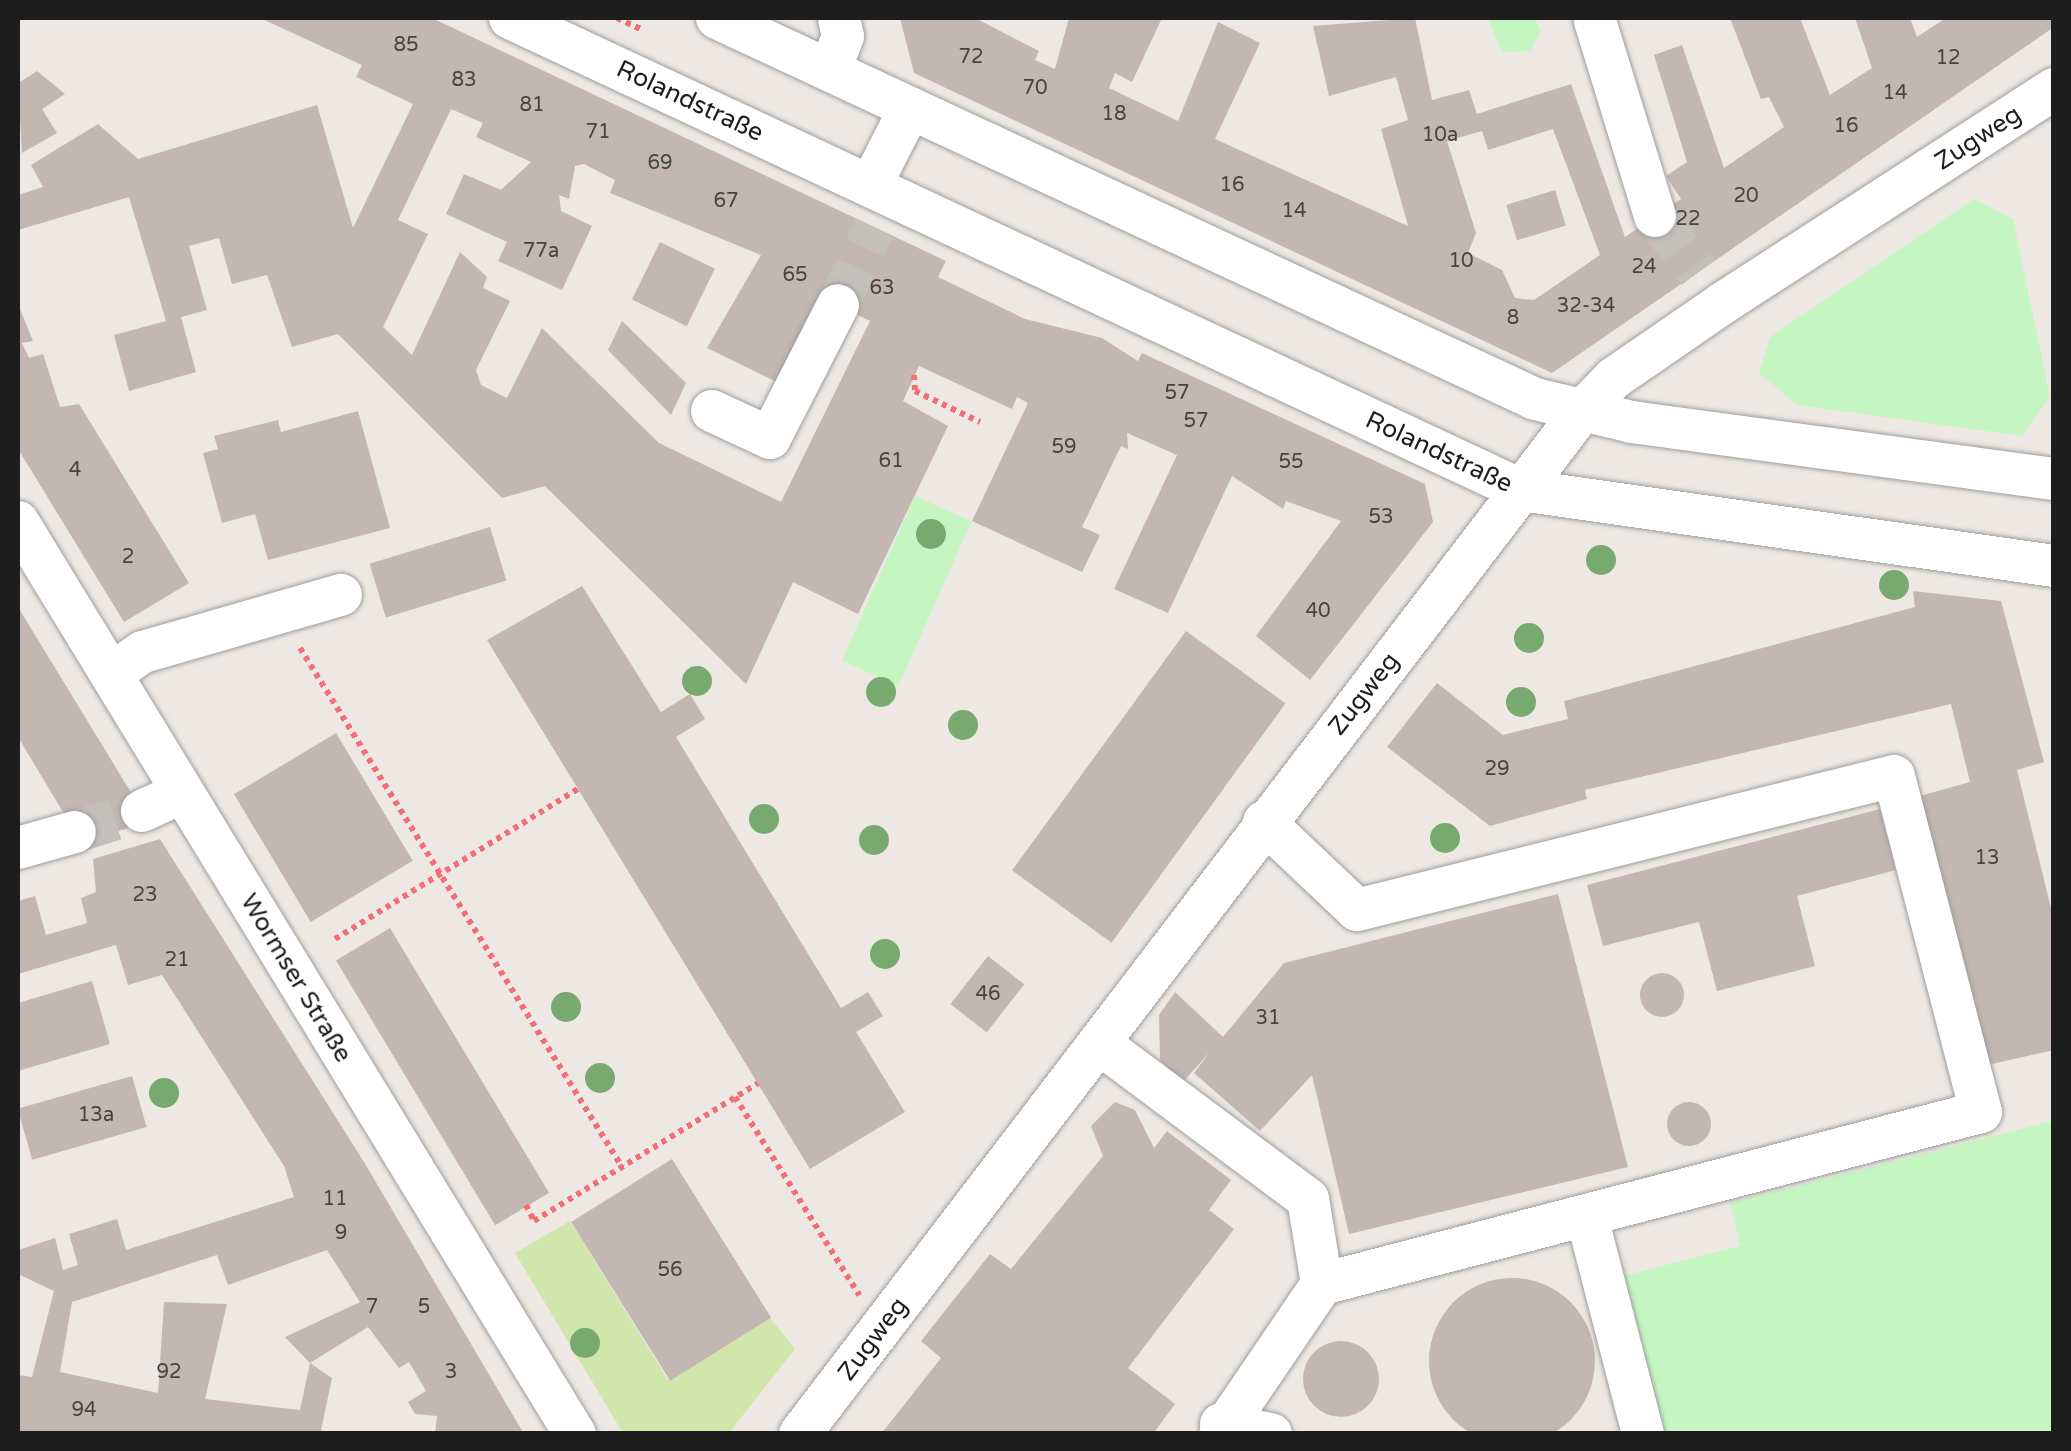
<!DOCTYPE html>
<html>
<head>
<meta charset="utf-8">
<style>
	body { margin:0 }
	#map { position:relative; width:2071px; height:1451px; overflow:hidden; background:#ede8e3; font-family:"Varela Round",sans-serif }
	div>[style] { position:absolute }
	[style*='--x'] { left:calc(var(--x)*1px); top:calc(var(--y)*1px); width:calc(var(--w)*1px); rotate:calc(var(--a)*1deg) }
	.grass>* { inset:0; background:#d1e6ab }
	.park>* { inset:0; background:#c5f6c1; transform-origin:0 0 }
	.building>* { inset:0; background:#c2b7b3; transform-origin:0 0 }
	.round { border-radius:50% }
	.minor-tunnel>* { height:42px; margin-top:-21px; transform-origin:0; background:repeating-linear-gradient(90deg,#c3bfbb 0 42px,transparent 0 63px) }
	.path>* { height:6px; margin-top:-3px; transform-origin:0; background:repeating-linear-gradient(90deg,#f36f76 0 5px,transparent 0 10px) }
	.roads { filter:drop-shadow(0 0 2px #9e9e9e) drop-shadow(0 0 2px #9e9e9e) }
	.minor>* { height:42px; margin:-21px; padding:0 21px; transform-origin:21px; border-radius:21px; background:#fff }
	.trees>* { width:30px; height:30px; margin:-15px; border-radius:50%; background:#78a96f }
	span { translate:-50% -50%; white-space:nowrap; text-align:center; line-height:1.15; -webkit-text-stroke:10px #fff; paint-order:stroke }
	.number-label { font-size:20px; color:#464442 }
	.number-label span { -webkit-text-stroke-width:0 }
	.street-label { font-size:25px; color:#1d1d1d }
	.frame { position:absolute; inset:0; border:20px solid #1d1d1d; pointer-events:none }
</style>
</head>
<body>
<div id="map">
	<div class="grass">
		<div style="clip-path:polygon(570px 1221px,668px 1380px,770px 1318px,795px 1349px,729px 1433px,623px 1433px,515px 1253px)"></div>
	</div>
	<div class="park">
		<div style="clip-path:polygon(1488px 18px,1535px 18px,1541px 32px,1530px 51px,1502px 52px)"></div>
		<div style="clip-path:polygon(1974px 199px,2013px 219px,2050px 397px,2022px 436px,1797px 405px,1759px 373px,1770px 337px)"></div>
		<div style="left:915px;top:496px;width:62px;height:180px;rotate:24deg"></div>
		<div style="clip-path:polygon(2053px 1121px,2053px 1433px,1661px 1433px,1619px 1277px,1740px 1246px,1730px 1203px)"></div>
	</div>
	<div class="building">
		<div style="clip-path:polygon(evenodd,260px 18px,432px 18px,946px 261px,938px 277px,1025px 319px,1102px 338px,1138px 361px,1142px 353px,1425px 484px,1433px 522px,1310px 680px,1256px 636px,1341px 521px,1286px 501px,1283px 509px,1232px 476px,1168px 613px,1114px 589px,1177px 455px,1127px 433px,1128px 449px,1121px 446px,1082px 527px,1100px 535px,1082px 572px,972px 521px,1028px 403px,1017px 397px,1012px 409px,919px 366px,903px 401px,948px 426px,858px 614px,793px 582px,746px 684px,545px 486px,502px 498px,338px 334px,292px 347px,267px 275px,232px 284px,219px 238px,189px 246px,207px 310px,181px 317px,196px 372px,129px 391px,114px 335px,166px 321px,129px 197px,18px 230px,18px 195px,43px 187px,31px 165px,98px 124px,138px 159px,317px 105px,353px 228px,413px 104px,356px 77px,362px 65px,260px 18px,451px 109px,483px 123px,476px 137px,531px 162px,501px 190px,464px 174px,446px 214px,507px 242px,498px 261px,562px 290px,592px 226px,561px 211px,559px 195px,569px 199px,575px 166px,584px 164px,615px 180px,610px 193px,761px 255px,707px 348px,785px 386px,826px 299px,870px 321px,781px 502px,659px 443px,542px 328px,507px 398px,481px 385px,476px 370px,510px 301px,483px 288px,487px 277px,460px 252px,412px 355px,383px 327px,428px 234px,398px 220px,451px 109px)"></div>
		<div style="clip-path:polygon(evenodd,900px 18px,975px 18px,1039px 51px,1035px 60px,1055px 69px,1069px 18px,1162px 18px,1132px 82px,1115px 73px,1109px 88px,1178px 121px,1218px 22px,1260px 43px,1215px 139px,1408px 226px,1381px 129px,1408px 120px,1396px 77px,1329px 96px,1313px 26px,1415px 18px,1432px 100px,1469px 90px,1477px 114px,1571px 84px,1625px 237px,1681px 199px,1666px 176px,1687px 162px,1654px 55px,1682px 45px,1724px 168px,1784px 127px,1769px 97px,1761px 99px,1730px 18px,1800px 18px,1830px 95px,1872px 68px,1855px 18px,1910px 18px,1917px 37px,1946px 18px,2054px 18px,2054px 27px,1552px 373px,914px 73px,900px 18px,1553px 129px,1600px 255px,1534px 300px,1515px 298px,1502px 270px,1468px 253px,1476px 233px,1447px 141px,1482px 131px,1488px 150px,1553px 129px)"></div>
		<div style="clip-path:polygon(37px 71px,65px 94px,42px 109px,57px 133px,22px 153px,18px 83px)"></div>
		<div style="left:1555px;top:190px;width:37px;height:51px;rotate:73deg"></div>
		<div style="left:660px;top:242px;width:61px;height:64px;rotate:26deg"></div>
		<div style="clip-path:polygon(18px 304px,33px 341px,22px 343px,29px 358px,43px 354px,60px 407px,79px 404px,189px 583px,124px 622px,18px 449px)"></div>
		<div style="clip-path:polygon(622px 321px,686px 383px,671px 415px,608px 350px)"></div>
		<div style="clip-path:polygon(358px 411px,390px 528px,268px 560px,255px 514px,222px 523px,203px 453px,218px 449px,214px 436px,278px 420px,281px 432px)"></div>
		<div style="left:490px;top:527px;width:56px;height:126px;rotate:73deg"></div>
		<div style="clip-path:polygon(582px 586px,661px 712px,690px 694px,705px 719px,676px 737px,841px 1008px,868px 992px,883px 1016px,856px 1032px,905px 1112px,810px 1169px,487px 640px)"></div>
		<div style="clip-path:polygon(1913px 591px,2001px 601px,2044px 762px,2017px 770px,2054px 920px,2054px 1050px,1987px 1065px,1920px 796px,1970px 782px,1951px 704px,1585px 790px,1587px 799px,1490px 826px,1387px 747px,1437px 683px,1503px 735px,1568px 719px,1564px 701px,1915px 607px)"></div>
		<div style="clip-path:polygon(18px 607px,149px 822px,81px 842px,18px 737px)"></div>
		<div style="left:1186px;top:631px;width:123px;height:296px;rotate:36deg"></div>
		<div style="left:336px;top:733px;width:149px;height:119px;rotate:59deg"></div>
		<div style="clip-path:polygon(1880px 809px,1896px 870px,1797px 896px,1815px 966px,1717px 991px,1699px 922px,1603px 946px,1587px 885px)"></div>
		<div style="clip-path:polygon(evenodd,160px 839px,364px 1162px,524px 1434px,435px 1434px,437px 1416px,415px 1414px,408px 1402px,426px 1391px,409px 1362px,399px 1368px,368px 1327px,310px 1363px,332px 1378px,321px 1430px,328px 1434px,18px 1434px,18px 1375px,32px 1377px,54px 1291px,18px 1274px,18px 1250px,55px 1238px,63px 1270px,78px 1265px,69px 1234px,117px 1219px,126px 1250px,294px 1197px,284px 1166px,162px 975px,128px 985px,116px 945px,18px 974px,18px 901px,35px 896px,46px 935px,87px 923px,81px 898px,96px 892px,93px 859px,160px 839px,327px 1250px,360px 1302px,285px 1337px,310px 1363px,300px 1410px,205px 1399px,227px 1304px,164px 1302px,158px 1393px,60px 1372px,72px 1302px,217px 1255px,228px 1285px,327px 1250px)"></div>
		<div style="clip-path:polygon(1558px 894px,1628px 1167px,1349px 1234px,1312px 1075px,1260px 1131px,1194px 1073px,1210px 1052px,1182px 1083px,1160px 1060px,1159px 1015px,1175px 992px,1223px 1037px,1284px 963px)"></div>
		<div style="left:390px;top:928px;width:309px;height:63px;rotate:59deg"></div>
		<div style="left:988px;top:956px;width:46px;height:61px;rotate:38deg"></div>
		<div class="round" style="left:1640px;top:973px;width:44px;height:44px"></div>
		<div style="clip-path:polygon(92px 981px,110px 1044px,18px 1071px,18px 1003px)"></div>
		<div style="left:132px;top:1076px;width:53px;height:119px;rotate:74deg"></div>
		<div class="round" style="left:1667px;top:1102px;width:44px;height:44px"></div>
		<div style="clip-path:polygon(1115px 1102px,1135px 1110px,1154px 1148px,1167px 1131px,1231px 1180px,1209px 1210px,1234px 1229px,1128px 1368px,1175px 1404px,1153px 1434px,881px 1434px,941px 1358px,921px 1341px,990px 1254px,1011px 1269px,1103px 1156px,1091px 1126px)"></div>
		<div style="left:672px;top:1159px;width:187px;height:119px;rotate:58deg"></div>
		<div class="round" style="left:1429px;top:1278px;width:166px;height:166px"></div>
		<div class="round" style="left:1303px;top:1341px;width:76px;height:76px"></div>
	</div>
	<div class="minor-tunnel">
		<div style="--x:1655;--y:216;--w:71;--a:52.5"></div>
		<div style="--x:838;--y:305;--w:86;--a:-64.6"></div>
		<div style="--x:75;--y:832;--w:70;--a:-17.4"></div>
	</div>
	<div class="path">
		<div style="--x:617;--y:18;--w:29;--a:25"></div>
		<div style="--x:914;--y:375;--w:16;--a:86"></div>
		<div style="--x:915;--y:391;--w:72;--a:25.5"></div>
		<div style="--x:300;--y:648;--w:611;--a:58.18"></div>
		<div style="--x:335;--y:939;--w:286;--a:-31.7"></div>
		<div style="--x:735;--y:1097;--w:234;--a:57.9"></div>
		<div style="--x:526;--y:1205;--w:18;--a:63"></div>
		<div style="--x:534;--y:1221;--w:263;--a:-31.6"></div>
	</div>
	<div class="roads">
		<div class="minor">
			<div style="--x:510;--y:18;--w:1116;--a:25.03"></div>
			<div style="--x:1521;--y:490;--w:538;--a:8.12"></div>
			<div style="--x:717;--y:18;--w:902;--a:24.97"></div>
			<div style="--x:1535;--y:399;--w:100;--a:13.3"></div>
			<div style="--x:1632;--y:422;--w:426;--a:7.7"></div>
			<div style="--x:1595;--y:21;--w:204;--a:72.9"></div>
			<div style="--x:830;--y:70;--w:36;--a:-69"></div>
			<div style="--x:843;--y:36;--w:18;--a:-103"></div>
			<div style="--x:871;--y:185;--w:86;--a:-63.1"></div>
			<div style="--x:712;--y:411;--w:64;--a:25"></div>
			<div style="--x:770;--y:438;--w:149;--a:-62.9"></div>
			<div style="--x:18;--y:522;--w:1069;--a:58.59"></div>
			<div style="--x:111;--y:674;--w:39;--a:-35"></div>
			<div style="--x:143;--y:652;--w:206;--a:-16.1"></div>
			<div style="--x:142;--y:811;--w:45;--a:-24.9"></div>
			<div style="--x:1264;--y:822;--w:128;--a:43.4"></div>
			<div style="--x:1357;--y:910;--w:553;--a:-14.01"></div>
			<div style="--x:1894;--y:776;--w:347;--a:75.5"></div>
			<div style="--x:1981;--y:1112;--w:681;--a:165.37"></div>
			<div style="--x:18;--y:848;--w:59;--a:-15.7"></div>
			<div style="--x:1100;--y:1044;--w:259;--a:36.7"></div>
			<div style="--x:1308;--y:1199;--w:86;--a:80.6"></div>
			<div style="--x:1322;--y:1284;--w:181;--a:124.2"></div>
			<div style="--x:1587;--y:1217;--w:224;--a:75.5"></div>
			<div style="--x:1221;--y:1424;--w:51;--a:11.3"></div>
			<div style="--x:800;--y:1434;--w:1286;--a:-52.61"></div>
			<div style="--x:1581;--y:412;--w:47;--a:-45.9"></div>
			<div style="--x:1614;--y:378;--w:132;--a:-34.5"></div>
			<div style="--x:1723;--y:303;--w:394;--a:-32.9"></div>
		</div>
	</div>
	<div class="trees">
		<div style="left:931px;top:534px"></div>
		<div style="left:1601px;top:560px"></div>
		<div style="left:1894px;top:585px"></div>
		<div style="left:1529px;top:638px"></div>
		<div style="left:697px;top:681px"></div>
		<div style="left:881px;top:692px"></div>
		<div style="left:1521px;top:702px"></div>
		<div style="left:963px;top:725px"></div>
		<div style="left:764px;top:819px"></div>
		<div style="left:1445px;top:838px"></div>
		<div style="left:874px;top:840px"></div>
		<div style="left:885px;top:954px"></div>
		<div style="left:566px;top:1007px"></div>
		<div style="left:600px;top:1078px"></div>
		<div style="left:164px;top:1093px"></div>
		<div style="left:585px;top:1343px"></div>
	</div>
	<div class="number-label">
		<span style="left:406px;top:45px">85</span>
		<span style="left:971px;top:57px">72</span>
		<span style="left:1948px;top:58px">12</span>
		<span style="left:464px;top:80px">83</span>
		<span style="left:1035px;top:88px">70</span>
		<span style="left:1895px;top:93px">14</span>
		<span style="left:532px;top:105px">81</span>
		<span style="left:1114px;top:114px">18</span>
		<span style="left:1846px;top:126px">16</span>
		<span style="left:598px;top:132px">71</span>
		<span style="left:1440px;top:135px">10a</span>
		<span style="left:660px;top:163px">69</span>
		<span style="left:1232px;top:185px">16</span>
		<span style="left:1746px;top:196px">20</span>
		<span style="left:726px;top:201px">67</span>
		<span style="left:1294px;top:211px">14</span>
		<span style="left:1688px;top:219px">22</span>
		<span style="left:541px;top:251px">77a</span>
		<span style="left:1461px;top:261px">10</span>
		<span style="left:1644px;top:267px">24</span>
		<span style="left:795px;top:275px">65</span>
		<span style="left:882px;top:288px">63</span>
		<span style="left:1586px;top:306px">32-34</span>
		<span style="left:1513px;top:318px">8</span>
		<span style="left:1177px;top:393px">57</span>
		<span style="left:1196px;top:421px">57</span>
		<span style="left:1064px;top:447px">59</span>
		<span style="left:891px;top:461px">61</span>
		<span style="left:1291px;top:462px">55</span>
		<span style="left:75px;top:470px">4</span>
		<span style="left:1381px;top:517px">53</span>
		<span style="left:128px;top:557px">2</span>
		<span style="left:1318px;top:611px">40</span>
		<span style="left:1497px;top:769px">29</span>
		<span style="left:1987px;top:858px">13</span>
		<span style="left:145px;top:895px">23</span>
		<span style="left:177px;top:960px">21</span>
		<span style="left:988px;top:994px">46</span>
		<span style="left:1268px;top:1018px">31</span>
		<span style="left:96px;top:1115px">13a</span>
		<span style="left:335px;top:1199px">11</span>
		<span style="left:341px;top:1233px">9</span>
		<span style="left:670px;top:1270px">56</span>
		<span style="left:372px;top:1307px">7</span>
		<span style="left:424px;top:1307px">5</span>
		<span style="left:169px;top:1372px">92</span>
		<span style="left:451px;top:1372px">3</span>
		<span style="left:84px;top:1410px">94</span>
	</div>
	<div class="street-label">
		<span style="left:690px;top:101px;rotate:25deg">Rolandstraße</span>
		<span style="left:1978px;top:138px;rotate:-33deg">Zugweg</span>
		<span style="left:1439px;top:452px;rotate:25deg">Rolandstraße</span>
		<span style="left:1364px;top:694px;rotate:-52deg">Zugweg</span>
		<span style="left:296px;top:978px;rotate:59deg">Wormser Straße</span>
		<span style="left:873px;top:1339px;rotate:-53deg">Zugweg</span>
	</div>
	<div class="frame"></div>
</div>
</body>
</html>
